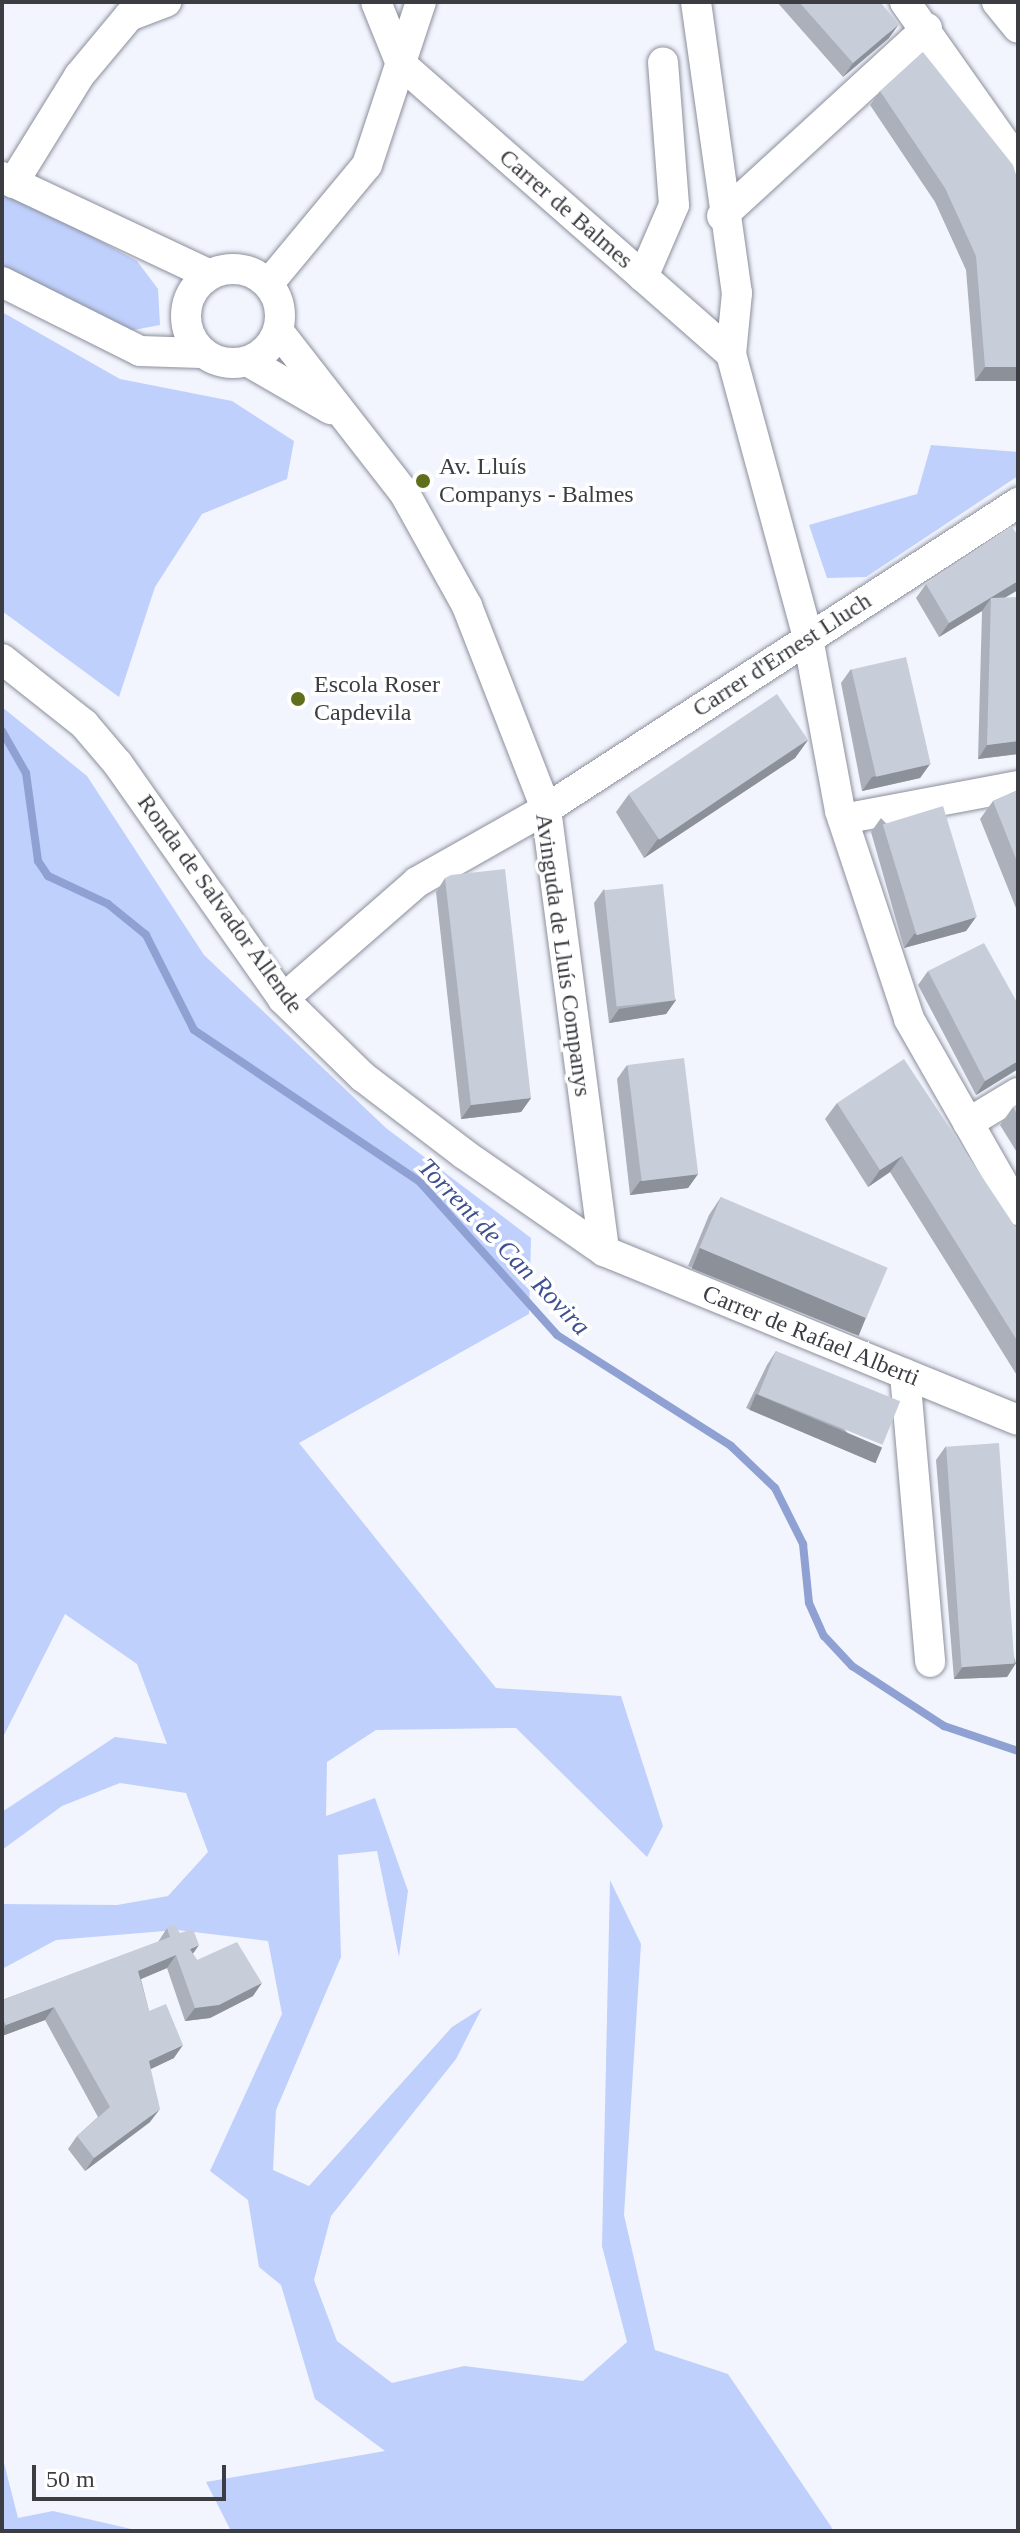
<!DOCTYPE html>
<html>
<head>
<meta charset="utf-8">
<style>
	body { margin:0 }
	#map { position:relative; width:1020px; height:2533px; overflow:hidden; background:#f2f5fd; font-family:Georgia,serif }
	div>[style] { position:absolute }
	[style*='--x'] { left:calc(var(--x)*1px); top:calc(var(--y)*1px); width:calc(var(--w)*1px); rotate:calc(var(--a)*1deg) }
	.green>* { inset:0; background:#c0d0fc }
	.stream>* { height:8px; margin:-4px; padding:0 4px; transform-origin:4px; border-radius:4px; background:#8fa0d3 }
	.roads { filter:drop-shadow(0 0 2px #8b8f9c) drop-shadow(0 0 2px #8b8f9c) }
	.minor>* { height:30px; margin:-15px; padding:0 15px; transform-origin:15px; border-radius:15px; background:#fff }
	.minor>.ring { margin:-15px; padding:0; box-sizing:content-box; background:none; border:30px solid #fff; border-radius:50% }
	.wall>* { inset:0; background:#acb0bb }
	.shaded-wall>* { inset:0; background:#8c9099; transform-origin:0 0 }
	.building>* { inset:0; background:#c8cdda; transform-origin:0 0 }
	.dots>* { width:22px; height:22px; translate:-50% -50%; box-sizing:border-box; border:4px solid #fff; border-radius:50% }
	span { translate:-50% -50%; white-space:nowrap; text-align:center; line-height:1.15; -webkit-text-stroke:7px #fff; paint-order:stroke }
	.street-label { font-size:24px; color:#3b3d42 }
	.poi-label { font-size:24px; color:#3b3d42 }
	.left { translate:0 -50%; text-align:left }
	.water-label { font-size:26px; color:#3e5090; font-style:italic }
	.frame { position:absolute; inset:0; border:4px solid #3b3d42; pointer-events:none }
	.scale { position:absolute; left:32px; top:2465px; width:194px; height:36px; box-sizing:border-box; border:4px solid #3b3d42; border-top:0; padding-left:10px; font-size:24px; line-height:28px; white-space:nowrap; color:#3b3d42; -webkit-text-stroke:6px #fff; paint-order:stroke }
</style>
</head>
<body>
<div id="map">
	<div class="green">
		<div style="clip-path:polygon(2px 187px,137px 261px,158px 289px,160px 325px,123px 332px,2px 265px)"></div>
		<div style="clip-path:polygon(2px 312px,120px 379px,232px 401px,294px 441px,287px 479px,202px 514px,155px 587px,119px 697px,2px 611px)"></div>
		<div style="clip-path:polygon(931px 445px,1018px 452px,1018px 476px,866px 577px,827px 578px,809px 525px,917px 494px)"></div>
		<div style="clip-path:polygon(2px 707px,87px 776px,204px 955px,386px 1128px,531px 1238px,529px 1314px,299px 1443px,496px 1688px,621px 1696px,663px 1826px,647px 1857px,516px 1728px,376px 1730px,327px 1762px,326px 1816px,375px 1798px,408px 1891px,399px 1957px,377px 1851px,338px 1855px,341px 1957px,276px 2110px,273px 2170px,309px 2186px,452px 2027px,482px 2008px,456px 2059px,331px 2216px,314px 2280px,337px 2341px,392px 2383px,464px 2366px,583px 2381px,627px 2342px,602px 2246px,610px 1880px,641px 1944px,624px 2215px,655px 2350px,728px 2374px,834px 2531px,231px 2531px,206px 2482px,385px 2451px,315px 2399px,281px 2285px,259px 2267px,248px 2200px,210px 2171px,282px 2014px,268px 1941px,177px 1930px,56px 1940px,2px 1969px,2px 1904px,117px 1905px,168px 1896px,208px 1852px,186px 1793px,120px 1783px,62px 1806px,2px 1850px,2px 1812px,115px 1737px,167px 1744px,137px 1664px,65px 1614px,2px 1739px)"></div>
		<div style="clip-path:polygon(2px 2455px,18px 2518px,53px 2511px,140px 2531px,2px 2531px)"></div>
	</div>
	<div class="stream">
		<div style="--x:2;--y:731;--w:48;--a:60.3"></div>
		<div style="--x:26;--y:773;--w:89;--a:82.2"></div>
		<div style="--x:38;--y:861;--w:18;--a:56"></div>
		<div style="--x:48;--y:876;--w:66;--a:25"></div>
		<div style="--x:108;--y:904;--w:49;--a:39.2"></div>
		<div style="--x:146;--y:935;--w:106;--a:63.2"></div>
		<div style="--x:194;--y:1030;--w:271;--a:33.9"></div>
		<div style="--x:419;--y:1181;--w:207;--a:48.1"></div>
		<div style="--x:557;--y:1335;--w:206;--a:32.5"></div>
		<div style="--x:731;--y:1446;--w:61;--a:43.7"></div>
		<div style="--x:775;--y:1488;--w:63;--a:63.4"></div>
		<div style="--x:803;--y:1544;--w:59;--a:84.2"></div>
		<div style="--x:809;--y:1603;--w:36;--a:66"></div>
		<div style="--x:824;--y:1636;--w:41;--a:47"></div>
		<div style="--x:852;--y:1666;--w:110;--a:33.1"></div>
		<div style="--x:944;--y:1726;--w:78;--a:18.7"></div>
	</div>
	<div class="roads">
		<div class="minor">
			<div style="--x:376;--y:2;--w:67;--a:68"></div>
			<div style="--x:401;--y:64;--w:439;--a:41.3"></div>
			<div style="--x:696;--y:2;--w:294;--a:82"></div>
			<div style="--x:737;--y:293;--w:61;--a:95.6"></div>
			<div style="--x:731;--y:354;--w:294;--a:74.8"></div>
			<div style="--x:808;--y:638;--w:176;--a:79.5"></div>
			<div style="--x:840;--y:811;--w:219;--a:71.6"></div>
			<div style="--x:909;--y:1019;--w:220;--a:60.3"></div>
			<div style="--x:905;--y:2;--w:196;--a:54.8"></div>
			<div style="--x:997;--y:2;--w:33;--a:51"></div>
			<div style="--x:2;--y:177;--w:228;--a:25.2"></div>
			<div style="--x:13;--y:183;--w:126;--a:-58.3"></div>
			<div style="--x:79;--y:76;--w:78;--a:-50.2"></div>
			<div style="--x:129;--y:16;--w:40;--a:-21"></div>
			<div style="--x:722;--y:216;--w:278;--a:-42.5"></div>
			<div class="ring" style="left:186px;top:269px;width:64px;height:64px"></div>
			<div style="--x:643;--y:277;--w:78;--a:-66.7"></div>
			<div style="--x:674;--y:205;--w:143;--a:-94.4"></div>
			<div style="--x:2;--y:282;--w:154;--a:26.6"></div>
			<div style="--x:140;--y:351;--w:61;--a:1.9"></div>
			<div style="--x:269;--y:283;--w:153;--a:-50.3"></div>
			<div style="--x:367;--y:165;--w:172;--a:-71.7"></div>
			<div style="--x:279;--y:332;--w:205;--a:52.1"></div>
			<div style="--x:405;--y:494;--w:128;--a:61"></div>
			<div style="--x:467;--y:606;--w:218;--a:68.7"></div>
			<div style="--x:546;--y:809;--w:446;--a:82.5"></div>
			<div style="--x:249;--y:362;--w:94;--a:30.1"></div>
			<div style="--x:2;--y:659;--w:105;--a:38.4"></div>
			<div style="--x:84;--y:724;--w:52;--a:49.6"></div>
			<div style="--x:118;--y:764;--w:287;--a:54.9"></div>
			<div style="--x:283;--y:999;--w:112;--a:44.3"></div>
			<div style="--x:363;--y:1077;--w:127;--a:37.3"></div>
			<div style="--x:464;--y:1154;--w:170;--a:34.7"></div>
			<div style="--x:604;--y:1251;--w:447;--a:22.2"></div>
			<div style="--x:843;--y:819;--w:178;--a:-10.7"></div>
			<div style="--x:283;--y:999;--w:178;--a:-41.1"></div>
			<div style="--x:417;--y:882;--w:148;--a:-29.5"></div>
			<div style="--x:546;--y:809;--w:563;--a:-32.96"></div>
			<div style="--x:968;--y:1123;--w:58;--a:-31"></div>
			<div style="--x:905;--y:1374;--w:289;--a:85"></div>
		</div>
	</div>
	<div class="wall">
		<div style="clip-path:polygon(777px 2px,880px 2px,889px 38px,843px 77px)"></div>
		<div style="clip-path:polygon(880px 91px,1018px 181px,1018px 381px,975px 381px,966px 270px,935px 202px,870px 105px)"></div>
		<div style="clip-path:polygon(1018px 535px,1018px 590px,1005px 597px,1018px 754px,978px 759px,982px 611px,939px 637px,916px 598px,926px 584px)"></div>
		<div style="clip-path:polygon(851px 669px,930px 764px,920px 778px,862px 791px,841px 683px)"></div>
		<div style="clip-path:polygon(808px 740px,795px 758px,644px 858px,616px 812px,629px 794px)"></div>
		<div style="clip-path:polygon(1018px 790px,1018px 913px,980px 819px,993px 801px)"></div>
		<div style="clip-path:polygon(881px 818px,976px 917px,966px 931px,904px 948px,871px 832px)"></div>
		<div style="clip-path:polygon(445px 878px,531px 1098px,521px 1112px,461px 1119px,436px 892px)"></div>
		<div style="clip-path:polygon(604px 889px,676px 1000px,666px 1014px,609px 1023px,594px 903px)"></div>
		<div style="clip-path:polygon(928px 971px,1018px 1004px,1018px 1069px,976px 1095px,918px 985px)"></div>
		<div style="clip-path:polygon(627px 1065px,698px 1174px,688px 1188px,630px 1195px,617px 1079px)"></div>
		<div style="clip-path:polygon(837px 1103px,1018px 1231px,1018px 1377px,890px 1172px,868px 1187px,825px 1119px)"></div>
		<div style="clip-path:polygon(1018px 1104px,1018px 1154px,1000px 1125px,1013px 1107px)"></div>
		<div style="clip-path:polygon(721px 1197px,867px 1316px,854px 1334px,688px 1266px,709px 1215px)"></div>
		<div style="clip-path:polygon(776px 1351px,873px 1462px,746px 1408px,767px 1365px)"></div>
		<div style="clip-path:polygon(946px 1446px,1016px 1663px,1007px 1677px,954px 1679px,936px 1460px)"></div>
		<div style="clip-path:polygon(167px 1928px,193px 1954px,197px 1960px,253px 1996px,210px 2018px,185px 2021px,167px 1968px,141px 1979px,149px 2011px,174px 2058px,151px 2069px,150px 2122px,85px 2171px,68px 2149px,77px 2136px,98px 2117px,45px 2020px,2px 2036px,2px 2000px,158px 1942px)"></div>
	</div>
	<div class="shaded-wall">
		<div style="clip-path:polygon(899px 24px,889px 38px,843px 77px,853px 63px)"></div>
		<div style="clip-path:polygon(985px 367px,1018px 367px,1018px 381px,975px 381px)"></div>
		<div style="clip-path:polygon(1018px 581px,1018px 590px,991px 606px,991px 598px,982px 611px,939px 637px,949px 623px)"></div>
		<div style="clip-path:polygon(808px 740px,795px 758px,644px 858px,657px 840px)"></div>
		<div style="clip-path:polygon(1018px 741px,1018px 754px,978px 759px,987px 745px)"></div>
		<div style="clip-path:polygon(930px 764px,920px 778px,862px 791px,872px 777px)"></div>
		<div style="clip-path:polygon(976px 917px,966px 931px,904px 948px,914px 934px)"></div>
		<div style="clip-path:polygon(676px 1000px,666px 1014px,609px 1023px,619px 1009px)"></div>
		<div style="clip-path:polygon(1018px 1061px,1018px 1069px,976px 1095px,985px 1081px)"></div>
		<div style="clip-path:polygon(531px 1098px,521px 1112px,461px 1119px,471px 1105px)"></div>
		<div style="clip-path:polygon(902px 1156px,890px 1172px,868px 1187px,880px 1170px)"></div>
		<div style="clip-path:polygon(698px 1174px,688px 1188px,630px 1195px,640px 1181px)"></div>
		<div style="left:700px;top:1248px;width:180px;height:22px;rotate:22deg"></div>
		<div style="left:756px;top:1394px;width:137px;height:17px;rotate:23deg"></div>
		<div style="clip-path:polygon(1016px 1663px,1007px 1677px,954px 1679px,964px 1665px)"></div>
		<div style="clip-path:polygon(199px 1945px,190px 1958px,190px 1949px)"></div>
		<div style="clip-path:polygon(176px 1955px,167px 1968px,129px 1984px,138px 1971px)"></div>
		<div style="clip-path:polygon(262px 1983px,253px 1996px,210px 2018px,185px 2021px,195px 2008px)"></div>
		<div style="clip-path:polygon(54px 2007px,45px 2020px,2px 2036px,2px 2031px,6px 2025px)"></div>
		<div style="clip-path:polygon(183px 2045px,174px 2058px,140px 2074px,149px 2061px)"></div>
		<div style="clip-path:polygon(160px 2109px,150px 2122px,85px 2171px,94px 2158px)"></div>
	</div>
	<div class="building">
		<div style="clip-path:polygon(799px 2px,880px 2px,899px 24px,853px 63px)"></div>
		<div style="clip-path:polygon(923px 52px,1013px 165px,1018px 181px,1018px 367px,985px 367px,976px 256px,945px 188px,880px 91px)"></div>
		<div style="clip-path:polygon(1011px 526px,1018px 535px,1018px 581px,949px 623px,926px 584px)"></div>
		<div style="clip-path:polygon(1018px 597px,1018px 741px,987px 745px,991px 598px)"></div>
		<div style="left:906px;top:657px;width:110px;height:56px;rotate:77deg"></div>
		<div style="left:777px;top:694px;width:55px;height:179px;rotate:56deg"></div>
		<div style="clip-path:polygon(1018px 790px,1018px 864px,993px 801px)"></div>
		<div style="left:943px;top:806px;width:116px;height:63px;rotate:73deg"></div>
		<div style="clip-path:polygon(505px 869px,531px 1098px,471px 1105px,445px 878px,451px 875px)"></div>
		<div style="left:663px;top:884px;width:117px;height:59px;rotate:84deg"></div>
		<div style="clip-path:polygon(984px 943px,1018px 1004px,1018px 1061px,985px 1081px,928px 971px)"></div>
		<div style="left:684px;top:1058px;width:117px;height:57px;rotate:83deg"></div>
		<div style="clip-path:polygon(904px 1059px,1018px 1231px,1018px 1342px,902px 1156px,880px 1170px,837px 1103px)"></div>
		<div style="clip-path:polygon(1018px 1104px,1018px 1116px,1013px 1107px)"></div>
		<div style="left:721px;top:1197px;width:181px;height:55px;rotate:23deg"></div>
		<div style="left:776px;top:1351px;width:134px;height:47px;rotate:22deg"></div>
		<div style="left:999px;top:1443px;width:221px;height:53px;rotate:86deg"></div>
		<div style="clip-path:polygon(174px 1924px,180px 1933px,193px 1929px,199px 1945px,190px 1949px,197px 1960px,237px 1942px,262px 1983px,219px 2005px,195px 2008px,176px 1955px,138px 1971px,149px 2011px,166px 2004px,183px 2045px,149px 2061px,160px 2109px,94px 2158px,77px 2136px,110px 2107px,54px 2007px,6px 2025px,2px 2018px,2px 2000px,170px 1937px,167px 1928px)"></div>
	</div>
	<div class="dots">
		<div style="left:423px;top:481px;background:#5f6f1c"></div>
		<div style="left:298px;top:699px;background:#5f6f1c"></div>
	</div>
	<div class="street-label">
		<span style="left:566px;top:209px;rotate:41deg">Carrer de Balmes</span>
		<span style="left:782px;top:655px;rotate:-33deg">Carrer d'Ernest Lluch</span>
		<span style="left:220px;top:904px;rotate:54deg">Ronda de Salvador Allende</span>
		<span style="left:563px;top:955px;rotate:82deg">Avinguda de Lluís Companys</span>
		<span style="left:811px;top:1336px;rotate:22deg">Carrer de Rafael Alberti</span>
	</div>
	<div class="poi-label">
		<span class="left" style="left:439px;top:481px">Av. Lluís<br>Companys - Balmes</span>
		<span class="left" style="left:314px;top:699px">Escola Roser<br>Capdevila</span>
	</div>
	<div class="water-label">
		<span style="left:504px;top:1247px;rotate:46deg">Torrent de Can Rovira</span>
	</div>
	<div class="frame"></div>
	<div class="scale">50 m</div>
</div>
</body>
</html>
